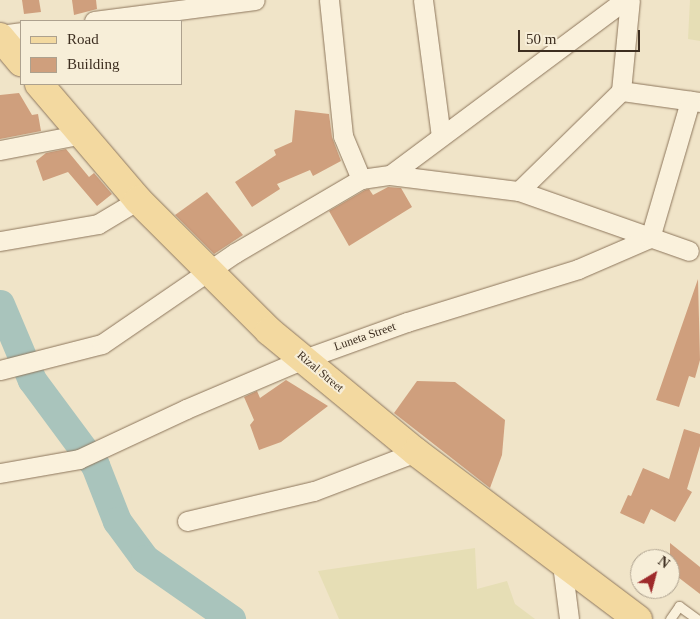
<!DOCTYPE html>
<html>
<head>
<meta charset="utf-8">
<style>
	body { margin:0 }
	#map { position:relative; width:700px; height:619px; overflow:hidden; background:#f0e4c8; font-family:"Times New Roman",serif }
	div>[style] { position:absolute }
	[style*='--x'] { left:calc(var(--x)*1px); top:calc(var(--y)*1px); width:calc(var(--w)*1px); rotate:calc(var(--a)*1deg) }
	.farmland>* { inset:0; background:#e6deb5 }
	.river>* { height:29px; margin:-14.5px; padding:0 14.5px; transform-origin:14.5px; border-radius:14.5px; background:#a9c4bc }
	.building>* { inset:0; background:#cf9f7d }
	.roads { filter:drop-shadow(0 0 1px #8d765c) drop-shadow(0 0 1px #8d765c) }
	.lane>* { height:9px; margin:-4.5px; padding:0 4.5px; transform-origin:4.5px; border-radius:4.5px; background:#faf1dc }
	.street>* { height:19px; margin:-9.5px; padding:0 9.5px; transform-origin:9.5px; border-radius:9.5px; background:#faf1dc }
	.primary>* { height:28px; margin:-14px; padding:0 14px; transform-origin:14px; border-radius:14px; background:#f3d9a0 }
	span { translate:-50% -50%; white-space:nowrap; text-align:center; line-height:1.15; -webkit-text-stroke:4px #f7eed8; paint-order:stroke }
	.street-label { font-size:12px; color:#3d2e20 }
	.legend { position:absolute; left:20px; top:20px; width:162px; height:65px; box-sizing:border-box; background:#f7eed8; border:1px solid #ada18e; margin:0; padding:6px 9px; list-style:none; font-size:15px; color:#3d2e20 }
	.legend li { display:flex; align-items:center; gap:10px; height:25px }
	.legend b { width:25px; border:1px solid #ada18e }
	.north { position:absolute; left:630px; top:549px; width:50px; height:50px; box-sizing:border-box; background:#f7eed8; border:1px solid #ada18e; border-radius:50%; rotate:37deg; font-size:14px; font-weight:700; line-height:20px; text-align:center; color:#3d2e20 }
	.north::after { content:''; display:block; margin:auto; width:18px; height:22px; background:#9e2a2b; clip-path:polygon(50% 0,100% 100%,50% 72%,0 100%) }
	.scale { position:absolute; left:518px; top:30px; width:122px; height:22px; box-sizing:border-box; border:2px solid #3d2e20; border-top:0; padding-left:6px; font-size:15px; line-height:18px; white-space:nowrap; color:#3d2e20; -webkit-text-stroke:4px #f7eed8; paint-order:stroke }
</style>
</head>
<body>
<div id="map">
	<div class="farmland">
		<div style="clip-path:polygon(690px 0,700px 0,700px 41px,688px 39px)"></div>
		<div style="clip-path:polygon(475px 548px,477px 589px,507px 581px,515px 604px,535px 619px,339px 619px,318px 571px)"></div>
	</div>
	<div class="river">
		<div style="--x:0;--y:304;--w:82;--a:67.2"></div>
		<div style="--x:32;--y:380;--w:106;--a:53.5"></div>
		<div style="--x:95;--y:465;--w:60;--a:68.6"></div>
		<div style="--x:117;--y:521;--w:47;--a:53.6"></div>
		<div style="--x:145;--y:559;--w:105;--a:34.9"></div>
	</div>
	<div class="building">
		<div style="clip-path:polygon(22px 0,39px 0,41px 12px,24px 14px)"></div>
		<div style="clip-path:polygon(72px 0,96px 0,97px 9px,74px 15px)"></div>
		<div style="clip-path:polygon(19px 93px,32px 115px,38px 114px,41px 131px,0 139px,0 95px)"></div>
		<div style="clip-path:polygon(295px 110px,329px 114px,332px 137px,341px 161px,313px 176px,310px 170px,277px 184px,280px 189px,252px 207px,235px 182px,276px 155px,274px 150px,292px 142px)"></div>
		<div style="clip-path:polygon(66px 149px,89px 177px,94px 173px,112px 194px,97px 206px,68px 172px,43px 181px,36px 161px,46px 153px)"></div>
		<div style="clip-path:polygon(388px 187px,401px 188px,412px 207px,349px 246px,329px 211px,365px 190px,369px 189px,373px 195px)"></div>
		<div style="clip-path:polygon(207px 192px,243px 235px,214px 254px,175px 215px)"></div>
		<div style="clip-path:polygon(698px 279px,700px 360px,695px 378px,689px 376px,679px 407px,656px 400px)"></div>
		<div style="clip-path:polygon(286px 380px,328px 406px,281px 442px,259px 450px,250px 425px,254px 420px,244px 397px,257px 391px,260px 398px)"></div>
		<div style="clip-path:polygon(417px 381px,455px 382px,505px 420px,502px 455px,490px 488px,394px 413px)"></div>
		<div style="clip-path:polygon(684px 429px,700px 434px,700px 446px,687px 489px,692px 492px,675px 522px,651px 509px,644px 524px,620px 513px,628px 495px,631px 496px,643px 468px,669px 479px)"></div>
		<div style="clip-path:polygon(670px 543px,700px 567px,700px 594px,670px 571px)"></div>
	</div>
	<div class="roads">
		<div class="lane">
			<div style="--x:670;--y:619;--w:16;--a:-55"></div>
			<div style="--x:679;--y:606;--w:22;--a:36"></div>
		</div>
		<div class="street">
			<div style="--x:329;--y:0;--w:137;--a:84.1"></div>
			<div style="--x:343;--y:136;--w:47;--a:67.3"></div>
			<div style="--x:423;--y:0;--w:137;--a:82.5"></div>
			<div style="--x:94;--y:21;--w:162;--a:-7.4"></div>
			<div style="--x:0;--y:35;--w:21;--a:-8"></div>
			<div style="--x:621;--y:91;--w:80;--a:7.9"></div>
			<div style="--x:0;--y:150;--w:85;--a:-10.9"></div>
			<div style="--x:390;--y:175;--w:293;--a:-36.7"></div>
			<div style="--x:519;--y:191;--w:143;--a:-44.4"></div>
			<div style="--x:621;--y:91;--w:91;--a:-84.4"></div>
			<div style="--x:0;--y:241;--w:99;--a:-9.8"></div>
			<div style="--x:98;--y:224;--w:47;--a:-31"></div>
			<div style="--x:0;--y:370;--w:105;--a:-14.3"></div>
			<div style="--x:102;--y:344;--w:161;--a:-34.4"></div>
			<div style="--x:235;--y:253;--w:146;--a:-30.4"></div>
			<div style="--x:361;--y:179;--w:29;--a:-8"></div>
			<div style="--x:390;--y:175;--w:130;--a:7.1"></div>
			<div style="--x:519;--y:191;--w:180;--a:19.4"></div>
			<div style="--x:0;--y:473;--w:80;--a:-10"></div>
			<div style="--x:79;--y:459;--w:118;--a:-25"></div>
			<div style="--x:186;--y:409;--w:128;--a:-23"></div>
			<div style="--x:304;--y:359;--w:109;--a:-19.8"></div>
			<div style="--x:407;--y:322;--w:179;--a:-17.2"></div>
			<div style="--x:578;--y:269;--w:78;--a:-23.3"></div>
			<div style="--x:650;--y:238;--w:143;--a:-73.7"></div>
			<div style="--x:187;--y:521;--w:130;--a:-13.3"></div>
			<div style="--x:314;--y:491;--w:109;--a:-20.9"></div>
			<div style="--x:562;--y:564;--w:55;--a:82.7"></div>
		</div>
		<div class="primary">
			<div style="--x:0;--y:37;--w:33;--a:50"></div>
			<div style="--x:39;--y:84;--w:153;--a:49.5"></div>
			<div style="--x:138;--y:200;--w:185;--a:45"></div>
			<div style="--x:269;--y:331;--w:190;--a:39.5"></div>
			<div style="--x:416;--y:452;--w:278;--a:37"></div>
		</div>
	</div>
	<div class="street-label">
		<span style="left:365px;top:337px;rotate:-19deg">Luneta Street</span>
		<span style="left:320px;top:372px;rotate:40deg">Rizal Street</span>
	</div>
	<ul class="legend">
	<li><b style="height:6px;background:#f3d9a0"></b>Road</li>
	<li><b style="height:14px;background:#cf9f7d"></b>Building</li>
	</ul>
	<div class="north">N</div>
	<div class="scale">50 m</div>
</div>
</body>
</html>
